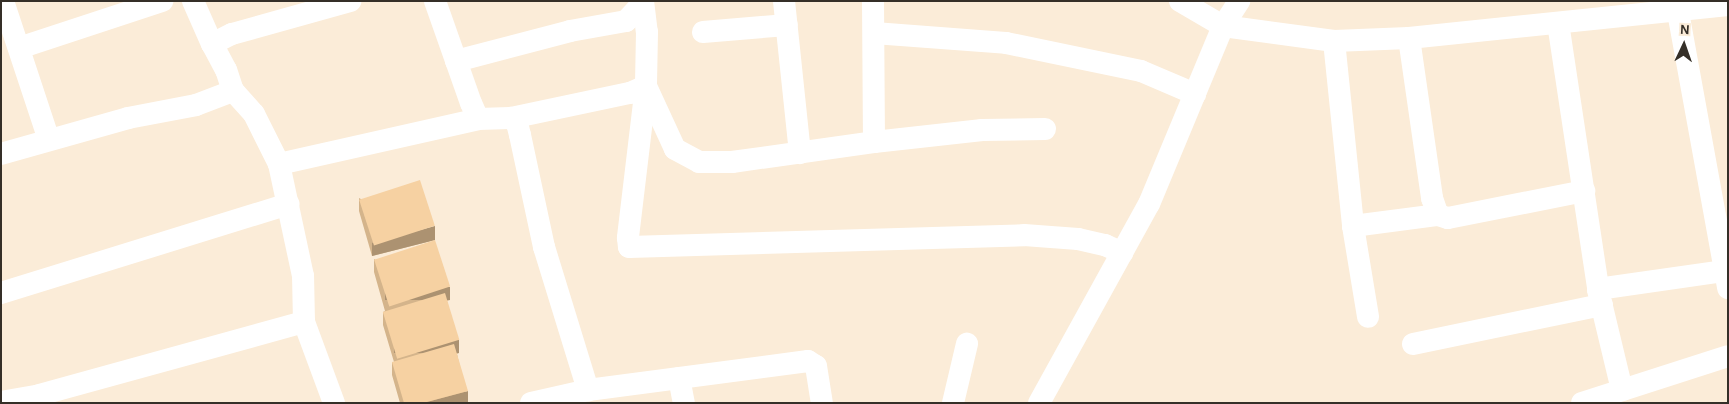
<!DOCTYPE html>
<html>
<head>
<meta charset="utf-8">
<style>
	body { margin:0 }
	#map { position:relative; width:1729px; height:404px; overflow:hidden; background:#fbecd8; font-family:"Alegreya Sans",sans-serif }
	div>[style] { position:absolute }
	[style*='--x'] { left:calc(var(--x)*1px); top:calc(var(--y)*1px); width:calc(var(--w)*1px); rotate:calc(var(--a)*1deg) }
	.street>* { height:22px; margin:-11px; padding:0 11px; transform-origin:11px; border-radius:11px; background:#fff }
	.wall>* { inset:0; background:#d4b48b }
	.shaded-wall>* { inset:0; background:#ac9271; transform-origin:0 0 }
	.building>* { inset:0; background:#f6d1a2; transform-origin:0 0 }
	span { translate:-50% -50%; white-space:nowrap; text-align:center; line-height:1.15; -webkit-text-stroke:4.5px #fbecd8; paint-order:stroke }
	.frame { position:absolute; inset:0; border:2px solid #352f28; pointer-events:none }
	.north { position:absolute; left:1659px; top:20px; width:50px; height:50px; -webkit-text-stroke:4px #fbecd8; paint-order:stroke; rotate:3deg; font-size:14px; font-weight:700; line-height:20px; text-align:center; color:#352f28 }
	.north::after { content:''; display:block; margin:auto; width:18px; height:22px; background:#352f28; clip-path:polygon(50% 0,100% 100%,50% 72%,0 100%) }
</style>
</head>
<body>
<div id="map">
	<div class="street">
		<div style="--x:3;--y:1;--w:146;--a:71.7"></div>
		<div style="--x:193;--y:1;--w:47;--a:66.2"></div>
		<div style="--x:435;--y:1;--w:108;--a:70.6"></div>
		<div style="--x:471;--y:103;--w:17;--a:66"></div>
		<div style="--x:478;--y:119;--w:33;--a:-2"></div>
		<div style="--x:511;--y:118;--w:122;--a:-11.9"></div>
		<div style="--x:630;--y:93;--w:17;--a:-24"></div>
		<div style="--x:646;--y:86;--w:69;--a:65.3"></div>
		<div style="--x:675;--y:149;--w:27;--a:28"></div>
		<div style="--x:699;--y:162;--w:33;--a:0"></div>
		<div style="--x:732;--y:162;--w:143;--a:-8"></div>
		<div style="--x:874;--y:142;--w:109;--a:-6.3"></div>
		<div style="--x:982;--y:130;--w:63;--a:-0.9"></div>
		<div style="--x:643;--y:1;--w:31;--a:83"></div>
		<div style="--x:647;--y:32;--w:54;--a:91.1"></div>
		<div style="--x:646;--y:86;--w:153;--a:96.8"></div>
		<div style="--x:628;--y:238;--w:9;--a:84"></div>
		<div style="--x:629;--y:247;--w:395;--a:-1.7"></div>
		<div style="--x:1024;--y:235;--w:54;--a:4.2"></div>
		<div style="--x:1078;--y:239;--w:28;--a:13"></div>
		<div style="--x:1105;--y:245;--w:19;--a:25"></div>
		<div style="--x:784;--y:1;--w:153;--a:84"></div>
		<div style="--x:873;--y:1;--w:141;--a:89.6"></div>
		<div style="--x:1180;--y:1;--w:50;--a:30.2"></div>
		<div style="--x:1223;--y:26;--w:112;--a:7.7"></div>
		<div style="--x:1334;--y:41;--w:75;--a:-2.3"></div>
		<div style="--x:1409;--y:38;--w:321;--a:-5.9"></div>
		<div style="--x:1676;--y:1;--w:292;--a:79.7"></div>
		<div style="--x:1558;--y:23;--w:269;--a:81.4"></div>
		<div style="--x:1598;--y:289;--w:128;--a:-8.1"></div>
		<div style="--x:703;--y:32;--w:84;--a:-4.8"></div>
		<div style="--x:874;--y:33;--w:132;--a:4.3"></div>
		<div style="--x:1006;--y:43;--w:138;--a:11.7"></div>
		<div style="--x:1141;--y:71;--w:59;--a:23.1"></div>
		<div style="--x:1409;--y:38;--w:162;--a:81.8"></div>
		<div style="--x:1432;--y:198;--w:18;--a:71"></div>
		<div style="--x:1438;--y:215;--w:10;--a:17"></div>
		<div style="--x:1448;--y:218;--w:139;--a:-11.2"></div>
		<div style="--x:1334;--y:41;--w:186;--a:84.1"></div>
		<div style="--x:1353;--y:226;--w:92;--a:80.6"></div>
		<div style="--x:19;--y:48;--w:151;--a:-18.2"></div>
		<div style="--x:456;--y:61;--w:118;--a:-14.7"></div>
		<div style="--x:570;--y:31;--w:57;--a:-10.1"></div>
		<div style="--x:626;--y:21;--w:19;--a:-47"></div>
		<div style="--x:639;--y:7;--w:6;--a:-72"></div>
		<div style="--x:511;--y:118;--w:8;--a:40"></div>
		<div style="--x:517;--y:123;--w:12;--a:76"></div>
		<div style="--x:520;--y:135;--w:115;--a:77.9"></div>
		<div style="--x:544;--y:247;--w:150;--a:72.9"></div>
		<div style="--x:1;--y:154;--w:132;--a:-15.8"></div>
		<div style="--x:128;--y:118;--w:69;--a:-10.8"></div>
		<div style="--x:196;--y:105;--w:40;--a:-21"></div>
		<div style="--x:279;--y:164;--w:204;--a:-12.7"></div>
		<div style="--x:1353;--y:226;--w:86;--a:-7.4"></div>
		<div style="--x:1598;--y:290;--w:103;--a:76.5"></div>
		<div style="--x:1;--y:293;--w:301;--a:-17.2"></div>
		<div style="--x:1413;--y:344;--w:193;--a:-11.7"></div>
		<div style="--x:679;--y:378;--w:25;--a:79"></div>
		<div style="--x:1;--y:402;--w:39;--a:-10"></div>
		<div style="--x:39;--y:395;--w:275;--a:-15.4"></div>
		<div style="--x:334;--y:403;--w:86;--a:-110.3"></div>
		<div style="--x:304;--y:322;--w:46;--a:-91.2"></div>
		<div style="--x:303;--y:276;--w:115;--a:-102.1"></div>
		<div style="--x:279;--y:164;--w:56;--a:-116.6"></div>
		<div style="--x:254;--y:114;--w:31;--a:-132"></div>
		<div style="--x:233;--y:91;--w:22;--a:-108"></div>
		<div style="--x:226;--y:70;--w:30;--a:-118"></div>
		<div style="--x:212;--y:44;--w:22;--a:-27"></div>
		<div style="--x:232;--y:34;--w:123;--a:-15.6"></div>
		<div style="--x:531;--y:403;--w:58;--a:-12.8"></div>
		<div style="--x:588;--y:390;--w:222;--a:-7.5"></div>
		<div style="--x:808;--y:361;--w:9;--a:32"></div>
		<div style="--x:816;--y:366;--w:37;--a:81"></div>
		<div style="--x:953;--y:403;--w:61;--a:-76.7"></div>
		<div style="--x:1039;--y:403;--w:227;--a:-61.1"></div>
		<div style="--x:1149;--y:204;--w:193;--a:-67.4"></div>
		<div style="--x:1223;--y:26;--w:30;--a:-57"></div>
		<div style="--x:1582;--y:403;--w:153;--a:-17.8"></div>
	</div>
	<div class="wall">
		<div style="clip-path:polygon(359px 198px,435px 240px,372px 256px,359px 211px)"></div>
		<div style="clip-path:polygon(374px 259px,450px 300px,447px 301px,459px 353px,457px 354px,468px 403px,400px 403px,392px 375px,392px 362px,394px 362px,383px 325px,383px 312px,385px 311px,374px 272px)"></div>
	</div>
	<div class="shaded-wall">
		<div style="clip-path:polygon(435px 226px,435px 240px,372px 256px,372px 243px)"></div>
		<div style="left:450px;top:287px;width:13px;height:65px;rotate:90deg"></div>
		<div style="left:459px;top:340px;width:13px;height:65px;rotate:90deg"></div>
		<div style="clip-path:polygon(468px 391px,468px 403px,423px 403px)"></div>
	</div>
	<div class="building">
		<div style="left:420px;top:180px;width:48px;height:64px;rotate:72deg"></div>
		<div style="left:435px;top:240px;width:49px;height:64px;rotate:72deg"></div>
		<div style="left:445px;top:293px;width:49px;height:65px;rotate:73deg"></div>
		<div style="clip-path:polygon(454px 344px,468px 391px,423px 403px,404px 403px,392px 362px)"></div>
	</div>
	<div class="frame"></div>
	<div class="north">N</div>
</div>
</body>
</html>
